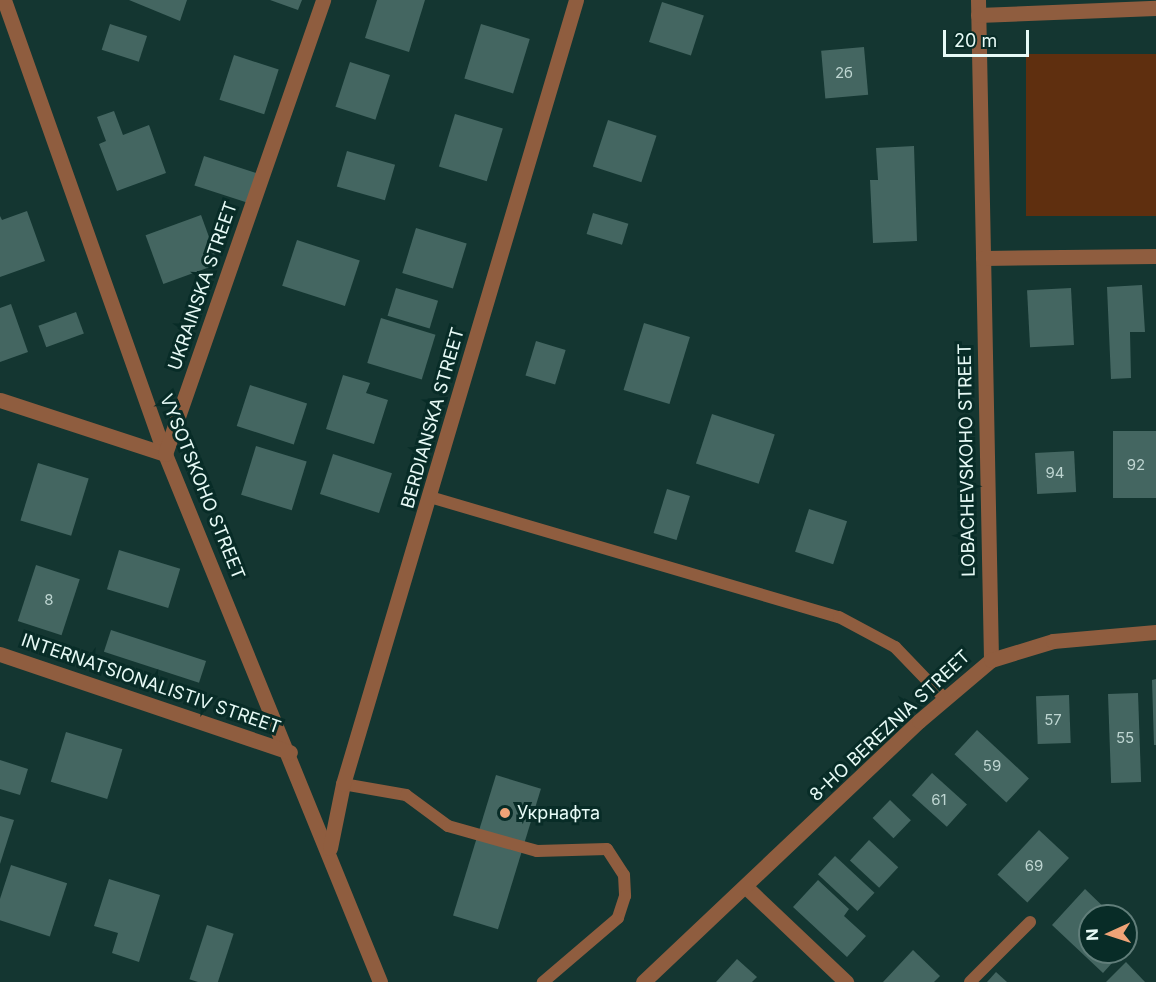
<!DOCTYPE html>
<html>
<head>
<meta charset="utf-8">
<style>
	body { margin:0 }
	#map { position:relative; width:1156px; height:982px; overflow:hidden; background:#143631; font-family:Inter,sans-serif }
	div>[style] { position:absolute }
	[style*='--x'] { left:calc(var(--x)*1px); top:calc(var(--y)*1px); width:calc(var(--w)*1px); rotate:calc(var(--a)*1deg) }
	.green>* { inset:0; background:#5f2f0f; transform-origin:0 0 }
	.building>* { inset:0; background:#446661; transform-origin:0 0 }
	.service>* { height:12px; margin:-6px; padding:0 6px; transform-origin:6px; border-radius:6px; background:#8f5d3f }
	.minor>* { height:15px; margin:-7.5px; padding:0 7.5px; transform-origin:7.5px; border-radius:7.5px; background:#8f5d3f }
	.dots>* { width:16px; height:16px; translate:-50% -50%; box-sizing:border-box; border:3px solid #082c27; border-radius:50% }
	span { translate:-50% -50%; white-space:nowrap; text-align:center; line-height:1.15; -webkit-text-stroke:6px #082c27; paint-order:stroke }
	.number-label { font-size:15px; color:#bed5d1 }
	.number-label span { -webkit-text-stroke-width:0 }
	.street-label { font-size:18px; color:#e7faf6 }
	.poi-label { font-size:18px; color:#e7faf6 }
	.left { translate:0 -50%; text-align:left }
	.north { position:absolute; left:1078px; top:904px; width:60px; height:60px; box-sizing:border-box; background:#082c27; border:2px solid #617e7a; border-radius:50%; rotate:267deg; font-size:16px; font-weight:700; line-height:24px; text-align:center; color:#e7faf6 }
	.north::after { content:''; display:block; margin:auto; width:21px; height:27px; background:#efa377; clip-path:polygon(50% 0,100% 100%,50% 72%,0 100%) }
	.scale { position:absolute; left:943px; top:30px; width:86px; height:27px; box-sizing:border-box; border:3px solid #e7faf6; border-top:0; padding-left:8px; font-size:18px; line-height:21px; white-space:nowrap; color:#e7faf6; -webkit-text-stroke:4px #082c27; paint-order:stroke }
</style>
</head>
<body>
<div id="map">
	<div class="green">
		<div style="left:1156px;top:54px;width:162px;height:130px;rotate:90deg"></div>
	</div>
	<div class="building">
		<div style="clip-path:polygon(129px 0,187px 0,180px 21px)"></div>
		<div style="clip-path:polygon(270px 0,302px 0,298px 10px)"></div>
		<div style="clip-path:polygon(377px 0,425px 0,409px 52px,365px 38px)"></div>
		<div style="left:662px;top:2px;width:44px;height:42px;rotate:18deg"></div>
		<div style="left:110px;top:24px;width:39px;height:27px;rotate:18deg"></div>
		<div style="left:481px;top:24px;width:51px;height:57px;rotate:17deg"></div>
		<div style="left:864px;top:47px;width:48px;height:43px;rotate:85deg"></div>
		<div style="left:234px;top:55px;width:47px;height:47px;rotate:18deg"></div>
		<div style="left:350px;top:62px;width:42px;height:47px;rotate:18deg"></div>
		<div style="clip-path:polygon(114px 111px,123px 135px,149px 125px,166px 173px,117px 191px,99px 144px,106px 141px,97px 117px)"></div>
		<div style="left:455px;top:114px;width:50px;height:55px;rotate:17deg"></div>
		<div style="left:608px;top:120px;width:51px;height:49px;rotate:18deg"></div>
		<div style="clip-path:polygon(914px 146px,917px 241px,873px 243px,870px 180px,878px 180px,876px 148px)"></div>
		<div style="left:347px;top:151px;width:50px;height:37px;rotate:16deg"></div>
		<div style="left:204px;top:156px;width:56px;height:31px;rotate:18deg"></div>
		<div style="clip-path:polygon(27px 211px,45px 261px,0 277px,0 216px,2px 220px)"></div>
		<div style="left:593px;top:213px;width:37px;height:22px;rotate:17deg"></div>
		<div style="left:201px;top:215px;width:52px;height:59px;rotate:70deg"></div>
		<div style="left:416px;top:228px;width:53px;height:47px;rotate:17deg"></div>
		<div style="left:297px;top:240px;width:66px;height:48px;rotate:18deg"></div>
		<div style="clip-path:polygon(1142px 285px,1145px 332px,1130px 332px,1131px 378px,1111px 379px,1107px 287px)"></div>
		<div style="left:396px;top:288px;width:44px;height:29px;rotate:17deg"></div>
		<div style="left:1071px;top:288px;width:57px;height:44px;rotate:87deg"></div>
		<div style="clip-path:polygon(11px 304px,28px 352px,0 362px,0 308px)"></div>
		<div style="left:76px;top:312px;width:23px;height:40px;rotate:70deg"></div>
		<div style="left:381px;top:318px;width:57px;height:47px;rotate:17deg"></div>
		<div style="left:644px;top:323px;width:48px;height:70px;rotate:17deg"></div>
		<div style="left:536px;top:341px;width:31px;height:36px;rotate:17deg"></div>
		<div style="clip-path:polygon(343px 375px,370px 383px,366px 393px,388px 400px,374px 444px,326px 429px)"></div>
		<div style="left:250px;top:385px;width:60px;height:43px;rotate:18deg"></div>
		<div style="left:712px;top:414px;width:66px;height:52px;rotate:18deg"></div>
		<div style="left:1156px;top:431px;width:67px;height:43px;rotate:90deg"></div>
		<div style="left:256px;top:446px;width:53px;height:51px;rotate:17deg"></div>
		<div style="left:1074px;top:451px;width:41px;height:39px;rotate:87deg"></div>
		<div style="left:333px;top:454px;width:62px;height:42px;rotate:18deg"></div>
		<div style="left:38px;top:463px;width:53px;height:60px;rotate:17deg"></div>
		<div style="left:667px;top:489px;width:24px;height:46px;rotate:17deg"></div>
		<div style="left:809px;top:509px;width:40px;height:45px;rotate:18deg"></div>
		<div style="left:119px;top:550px;width:64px;height:41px;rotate:17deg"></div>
		<div style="left:36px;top:565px;width:46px;height:59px;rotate:18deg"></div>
		<div style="left:111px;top:630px;width:100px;height:23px;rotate:18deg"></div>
		<div style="clip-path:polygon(1156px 679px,1156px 745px,1154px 745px,1152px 680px)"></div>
		<div style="left:1138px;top:693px;width:89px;height:30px;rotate:88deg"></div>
		<div style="left:1069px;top:695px;width:48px;height:33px;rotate:88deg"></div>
		<div style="left:977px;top:730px;width:71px;height:33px;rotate:43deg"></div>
		<div style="left:66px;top:732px;width:59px;height:52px;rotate:17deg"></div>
		<div style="clip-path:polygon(0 760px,28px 769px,20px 795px,0 789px)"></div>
		<div style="left:932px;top:773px;width:47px;height:30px;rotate:42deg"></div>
		<div style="left:496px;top:775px;width:47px;height:147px;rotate:17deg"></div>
		<div style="left:890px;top:800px;width:29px;height:25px;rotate:44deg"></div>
		<div style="clip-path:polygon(0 816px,14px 820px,0 864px)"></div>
		<div style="left:1039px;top:830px;width:41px;height:61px;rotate:43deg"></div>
		<div style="left:869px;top:840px;width:40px;height:28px;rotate:43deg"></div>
		<div style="left:835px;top:856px;width:54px;height:25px;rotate:43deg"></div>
		<div style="left:11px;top:865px;width:59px;height:56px;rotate:18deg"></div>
		<div style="clip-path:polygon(109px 879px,160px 895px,139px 962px,112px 953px,118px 933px,94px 926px)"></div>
		<div style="clip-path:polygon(818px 880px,849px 909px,844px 916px,866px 936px,847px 957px,793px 907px)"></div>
		<div style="clip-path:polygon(1085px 889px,1113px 916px,1090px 916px,1090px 952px,1122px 952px,1103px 973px,1052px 925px)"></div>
		<div style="left:207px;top:925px;width:28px;height:57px;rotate:18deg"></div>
		<div style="clip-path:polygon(1126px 928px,1136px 937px,1126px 948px)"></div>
		<div style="clip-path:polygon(913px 950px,940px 976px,934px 982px,883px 982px)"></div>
		<div style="clip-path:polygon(737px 959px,757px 977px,752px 982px,716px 982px)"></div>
		<div style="clip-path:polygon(1126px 962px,1145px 982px,1106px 982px)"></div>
		<div style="clip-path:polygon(996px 972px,1007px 982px,987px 982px)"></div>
	</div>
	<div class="service">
		<div style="--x:430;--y:497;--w:426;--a:16.4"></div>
		<div style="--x:839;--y:617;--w:64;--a:28.2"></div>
		<div style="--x:895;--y:647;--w:72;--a:46.1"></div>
		<div style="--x:343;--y:784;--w:64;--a:9.9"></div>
		<div style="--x:406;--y:795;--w:52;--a:36.4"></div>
		<div style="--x:448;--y:826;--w:92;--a:15.7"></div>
		<div style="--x:537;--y:851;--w:70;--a:-1.6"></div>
		<div style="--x:607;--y:849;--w:31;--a:57"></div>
		<div style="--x:624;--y:875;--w:21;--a:87"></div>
		<div style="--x:625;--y:896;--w:23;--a:108"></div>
		<div style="--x:618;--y:918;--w:99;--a:139.5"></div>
		<div style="--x:970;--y:982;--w:85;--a:-45"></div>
	</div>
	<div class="minor">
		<div style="--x:4;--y:0;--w:482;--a:70.5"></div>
		<div style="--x:165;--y:454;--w:570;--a:67.84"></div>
		<div style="--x:978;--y:0;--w:660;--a:88.87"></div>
		<div style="--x:978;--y:15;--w:178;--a:-2.3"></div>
		<div style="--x:983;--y:258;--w:173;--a:-0.7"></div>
		<div style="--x:0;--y:400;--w:174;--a:18.1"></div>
		<div style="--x:165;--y:454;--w:481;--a:-70.8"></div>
		<div style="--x:0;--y:654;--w:306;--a:18.7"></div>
		<div style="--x:330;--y:848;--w:65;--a:-78.5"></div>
		<div style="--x:343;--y:784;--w:818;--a:-73.45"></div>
		<div style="--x:747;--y:888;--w:137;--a:43.5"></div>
		<div style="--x:643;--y:982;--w:380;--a:-43.4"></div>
		<div style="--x:919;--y:721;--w:94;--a:-40.3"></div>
		<div style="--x:991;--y:660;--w:65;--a:-17"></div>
		<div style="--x:1053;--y:641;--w:103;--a:-5"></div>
	</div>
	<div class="dots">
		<div style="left:505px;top:813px;background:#efa377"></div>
	</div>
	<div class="number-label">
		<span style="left:844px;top:73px">2б</span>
		<span style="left:1136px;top:465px">92</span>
		<span style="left:1055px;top:473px">94</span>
		<span style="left:49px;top:600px">8</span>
		<span style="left:1053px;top:720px">57</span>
		<span style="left:1125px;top:738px">55</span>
		<span style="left:992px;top:766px">59</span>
		<span style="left:939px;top:800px">61</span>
		<span style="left:1034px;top:866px">69</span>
	</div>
	<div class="street-label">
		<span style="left:203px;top:286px;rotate:-71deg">UKRAINSKA STREET</span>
		<span style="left:433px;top:418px;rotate:-74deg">BERDIANSKA STREET</span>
		<span style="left:967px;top:460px;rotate:-91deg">LOBACHEVSKOHO STREET</span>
		<span style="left:202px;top:487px;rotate:68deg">VYSOTSKOHO STREET</span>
		<span style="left:151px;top:684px;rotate:19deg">INTERNATSIONALISTIV STREET</span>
		<span style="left:890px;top:726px;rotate:-43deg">8-HO BEREZNIA STREET</span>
	</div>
	<div class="poi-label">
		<span class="left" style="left:517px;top:813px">Укрнафта</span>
	</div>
	<div class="north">N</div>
	<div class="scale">20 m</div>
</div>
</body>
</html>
